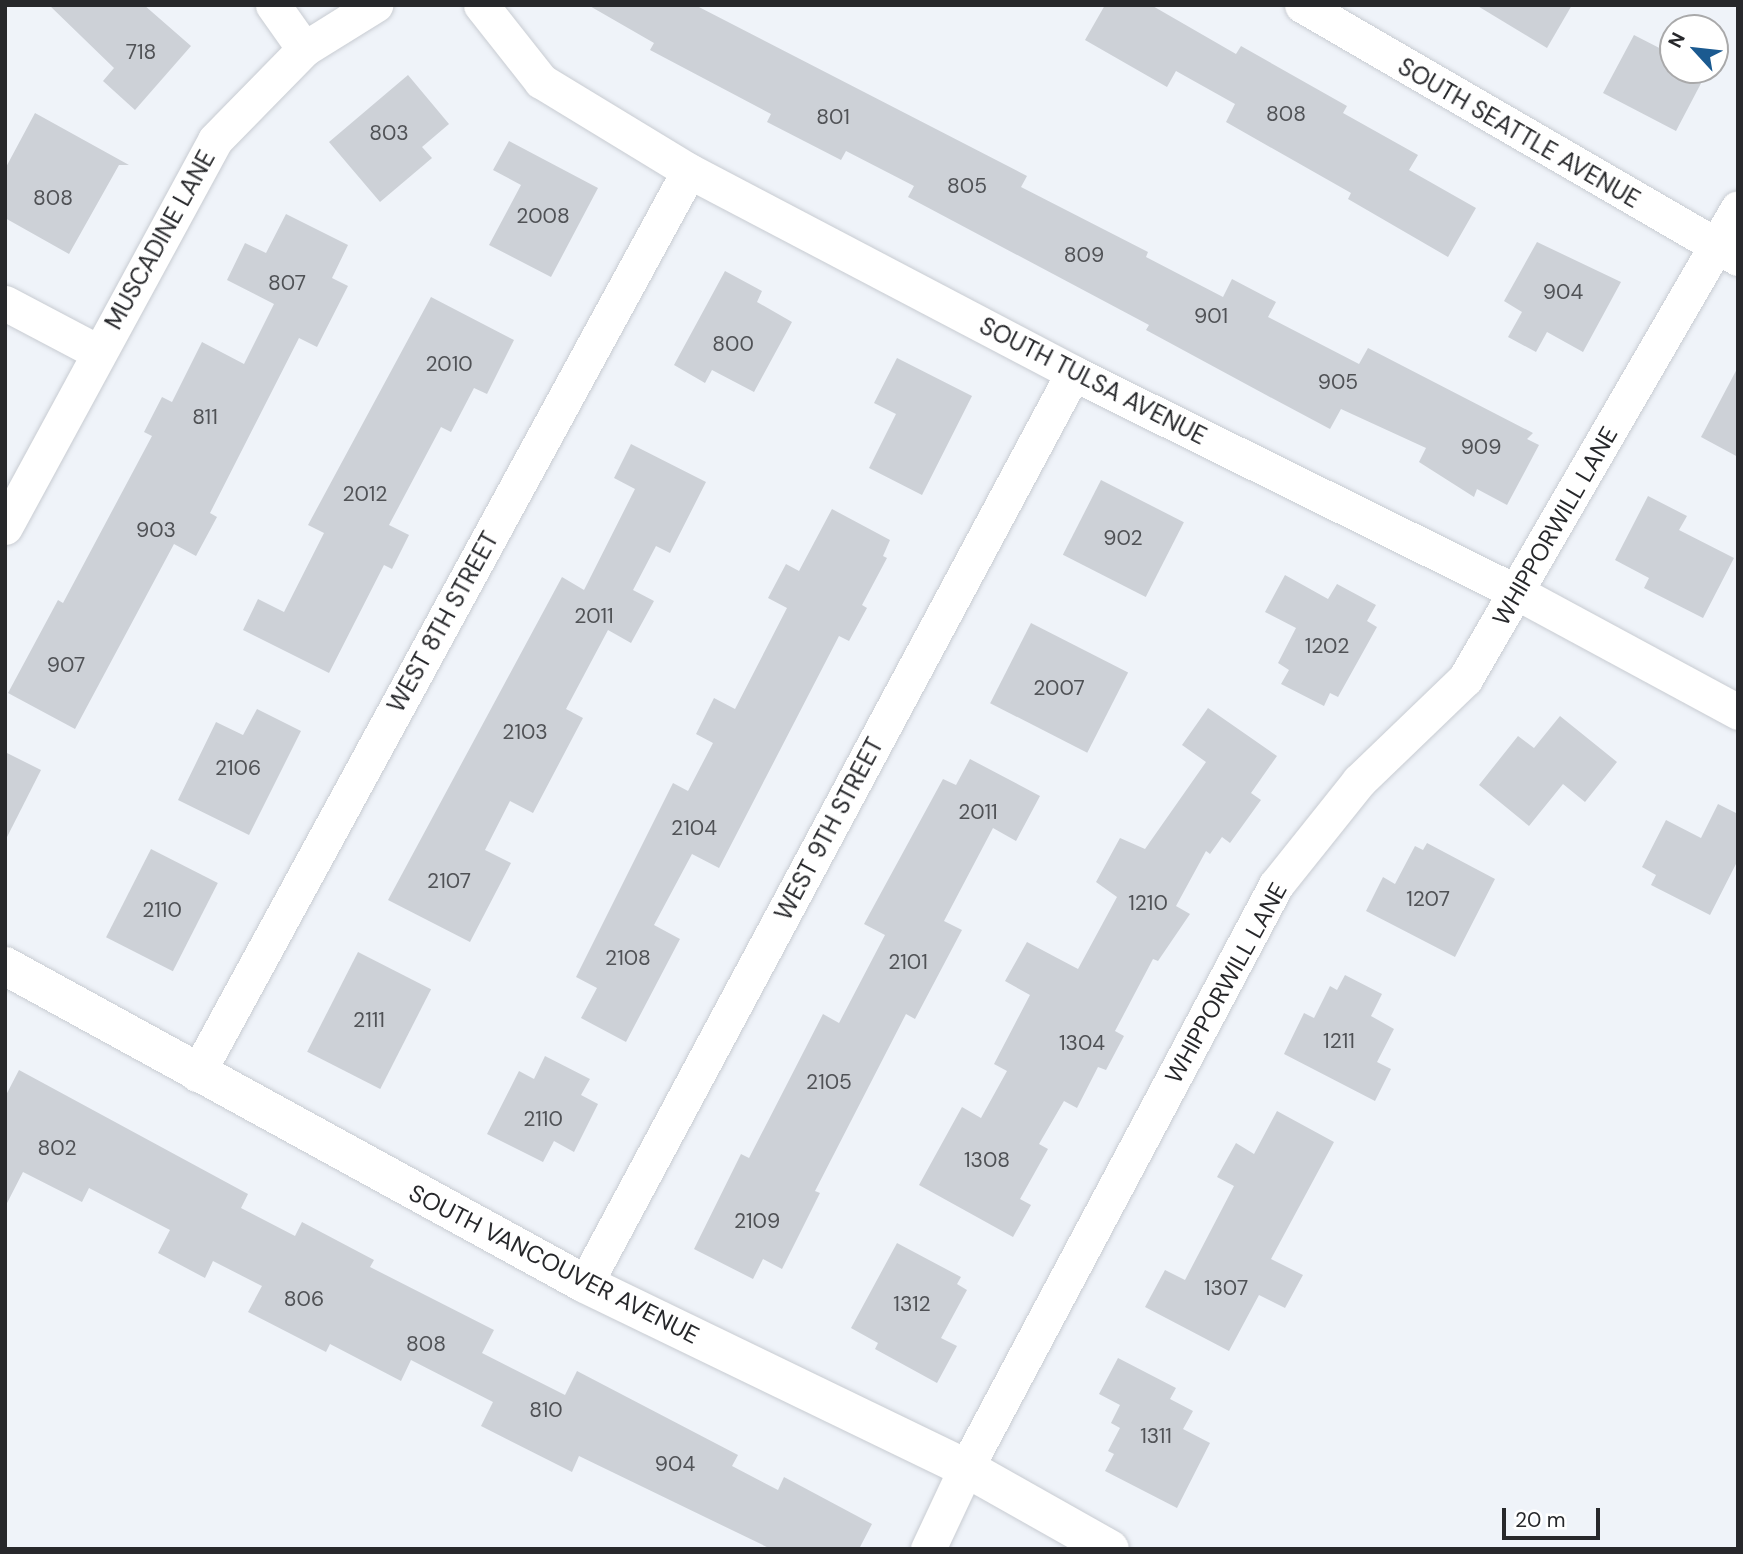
<!DOCTYPE html>
<html>
<head>
<meta charset="utf-8">
<style>
	body { margin:0 }
	#map { position:relative; width:1743px; height:1554px; overflow:hidden; background:#eff3f9; font-family:"DM Sans",sans-serif }
	div>[style] { position:absolute }
	[style*='--x'] { left:calc(var(--x)*1px); top:calc(var(--y)*1px); width:calc(var(--w)*1px); rotate:calc(var(--a)*1deg) }
	.building>* { inset:0; background:#cdd1d7; transform-origin:0 0 }
	.roads { filter:drop-shadow(0 0 2px #c8ccd2) drop-shadow(0 0 2px #c8ccd2) }
	.minor>* { height:35px; margin:-17.5px; padding:0 17.5px; transform-origin:17.5px; border-radius:17.5px; background:#fff }
	.tertiary>* { height:38px; margin:-19px; padding:0 19px; transform-origin:19px; border-radius:19px; background:#fff }
	span { translate:-50% -50%; white-space:nowrap; text-align:center; line-height:1.15; -webkit-text-stroke:5px #fff; paint-order:stroke }
	.number-label { font-size:21px; color:#505256 }
	.number-label span { -webkit-text-stroke-width:0 }
	.street-label { font-size:24px; color:#27282b }
	.frame { position:absolute; inset:0; border:7px solid #27282b; pointer-events:none }
	.north { position:absolute; left:1659px; top:14px; width:70px; height:70px; box-sizing:border-box; background:#fff; border:2px solid #a9a9aa; border-radius:50%; rotate:297deg; font-size:19px; font-weight:700; line-height:28px; text-align:center; color:#27282b }
	.north::after { content:''; display:block; margin:auto; width:24px; height:32px; background:#1b5a90; clip-path:polygon(50% 0,100% 100%,50% 72%,0 100%) }
	.scale { position:absolute; left:1502px; top:1508px; width:98px; height:32px; box-sizing:border-box; border:4px solid #27282b; border-top:0; padding-left:9px; font-size:21px; line-height:24px; white-space:nowrap; color:#27282b; -webkit-text-stroke:5px #fff; paint-order:stroke }
</style>
</head>
<body>
<div id="map">
	<div class="building">
		<div style="clip-path:polygon(49px 5px,144px 5px,191px 46px,135px 110px,103px 81px,114px 68px)"></div>
		<div style="clip-path:polygon(588px 5px,695px 5px,1027px 176px,1021px 187px,1148px 252px,1146px 257px,1223px 297px,1232px 279px,1276px 302px,1268px 317px,1359px 364px,1368px 348px,1533px 433px,1527px 439px,1539px 445px,1507px 505px,1477px 489px,1474px 497px,1419px 462px,1426px 448px,1341px 409px,1330px 429px,1268px 396px,1146px 330px,1149px 325px,908px 197px,914px 186px,846px 151px,841px 160px,767px 122px,771px 114px,650px 50px,654px 43px)"></div>
		<div style="clip-path:polygon(1105px 5px,1151px 5px,1236px 54px,1241px 46px,1347px 106px,1343px 113px,1418px 155px,1409px 170px,1476px 208px,1448px 257px,1348px 199px,1351px 193px,1226px 122px,1235px 104px,1176px 71px,1167px 87px,1085px 40px)"></div>
		<div style="clip-path:polygon(1476px 5px,1572px 5px,1547px 48px)"></div>
		<div style="clip-path:polygon(1634px 35px,1673px 55px,1673px 70px,1708px 70px,1676px 131px,1603px 93px)"></div>
		<div style="clip-path:polygon(408px 75px,449px 124px,422px 147px,432px 158px,380px 202px,329px 142px)"></div>
		<div style="clip-path:polygon(35px 113px,129px 165px,119px 165px,69px 254px,5px 218px,5px 169px)"></div>
		<div style="clip-path:polygon(509px 141px,598px 188px,551px 277px,489px 245px,521px 185px,493px 170px)"></div>
		<div style="clip-path:polygon(286px 214px,348px 245px,332px 278px,348px 286px,317px 347px,299px 338px,210px 513px,217px 517px,196px 556px,174px 544px,75px 729px,8px 693px,58px 600px,63px 603px,152px 436px,144px 432px,162px 397px,172px 402px,202px 342px,244px 364px,274px 304px,227px 280px,245px 243px,266px 253px)"></div>
		<div style="clip-path:polygon(1537px 242px,1621px 282px,1583px 352px,1547px 332px,1536px 352px,1508px 337px,1522px 312px,1504px 301px)"></div>
		<div style="clip-path:polygon(725px 271px,762px 291px,757px 302px,792px 322px,754px 392px,712px 370px,705px 383px,674px 365px)"></div>
		<div style="clip-path:polygon(431px 297px,514px 340px,487px 394px,474px 388px,451px 432px,441px 427px,389px 525px,409px 535px,392px 569px,384px 565px,329px 673px,243px 630px,258px 599px,284px 612px,324px 533px,308px 525px)"></div>
		<div style="clip-path:polygon(897px 358px,972px 396px,922px 495px,869px 468px,896px 414px,874px 403px)"></div>
		<div style="clip-path:polygon(1738px 367px,1738px 457px,1701px 437px)"></div>
		<div style="clip-path:polygon(631px 444px,706px 482px,670px 553px,656px 546px,633px 590px,654px 601px,631px 643px,608px 630px,566px 709px,583px 718px,533px 813px,510px 801px,485px 850px,511px 863px,470px 942px,388px 900px,562px 577px,584px 590px,635px 489px,614px 478px)"></div>
		<div style="left:1101px;top:480px;width:93px;height:84px;rotate:27deg"></div>
		<div style="clip-path:polygon(1648px 496px,1687px 516px,1679px 530px,1734px 558px,1703px 618px,1644px 588px,1649px 578px,1615px 560px)"></div>
		<div style="clip-path:polygon(832px 509px,890px 540px,883px 556px,887px 558px,862px 605px,867px 608px,849px 641px,839px 636px,719px 868px,692px 854px,654px 925px,680px 939px,626px 1042px,581px 1018px,597px 988px,576px 977px,673px 783px,688px 791px,713px 743px,696px 734px,714px 698px,735px 709px,787px 608px,768px 598px,786px 564px,799px 571px)"></div>
		<div style="clip-path:polygon(1285px 575px,1328px 599px,1337px 584px,1376px 605px,1367px 621px,1377px 627px,1338px 697px,1330px 693px,1324px 706px,1281px 684px,1289px 670px,1278px 663px,1296px 628px,1265px 612px)"></div>
		<div style="left:1031px;top:623px;width:109px;height:90px;rotate:27deg"></div>
		<div style="clip-path:polygon(1208px 708px,1277px 756px,1251px 793px,1261px 800px,1230px 843px,1222px 837px,1210px 854px,1206px 851px,1176px 906px,1190px 914px,1158px 961px,1153px 959px,1115px 1031px,1124px 1036px,1106px 1070px,1098px 1067px,1077px 1108px,1064px 1101px,1039px 1144px,1048px 1149px,1020px 1199px,1031px 1205px,1013px 1237px,919px 1185px,962px 1107px,981px 1118px,1007px 1071px,994px 1064px,1030px 995px,1005px 981px,1027px 942px,1078px 969px,1117px 897px,1096px 882px,1120px 838px,1145px 849px,1206px 762px,1182px 745px)"></div>
		<div style="clip-path:polygon(257px 709px,301px 731px,249px 835px,178px 800px,216px 722px,243px 735px)"></div>
		<div style="clip-path:polygon(1560px 716px,1617px 762px,1585px 802px,1563px 784px,1529px 826px,1479px 785px,1518px 736px,1534px 748px)"></div>
		<div style="clip-path:polygon(5px 752px,41px 770px,5px 841px)"></div>
		<div style="clip-path:polygon(970px 759px,1040px 796px,1016px 841px,993px 828px,944px 921px,962px 930px,915px 1019px,906px 1014px,815px 1191px,820px 1193px,782px 1269px,763px 1259px,753px 1279px,694px 1249px,741px 1154px,749px 1158px,823px 1014px,839px 1023px,885px 935px,864px 924px,943px 779px,956px 785px)"></div>
		<div style="clip-path:polygon(1718px 804px,1738px 814px,1738px 860px,1710px 915px,1651px 885px,1656px 875px,1642px 867px,1666px 820px,1701px 838px)"></div>
		<div style="clip-path:polygon(1427px 843px,1495px 879px,1455px 957px,1366px 911px,1383px 877px,1395px 884px,1415px 846px,1423px 850px)"></div>
		<div style="left:151px;top:849px;width:75px;height:99px;rotate:27deg"></div>
		<div style="left:358px;top:952px;width:82px;height:112px;rotate:27deg"></div>
		<div style="clip-path:polygon(1345px 975px,1382px 994px,1371px 1016px,1394px 1029px,1377px 1062px,1391px 1069px,1375px 1101px,1284px 1054px,1304px 1013px,1314px 1018px,1330px 986px,1337px 990px)"></div>
		<div style="clip-path:polygon(545px 1056px,590px 1079px,581px 1095px,598px 1104px,574px 1152px,554px 1141px,543px 1162px,487px 1134px,519px 1071px,534px 1079px)"></div>
		<div style="clip-path:polygon(19px 1070px,248px 1194px,241px 1208px,295px 1236px,302px 1222px,374px 1260px,370px 1267px,494px 1330px,482px 1353px,565px 1395px,577px 1371px,738px 1455px,732px 1466px,778px 1490px,784px 1477px,872px 1524px,859px 1549px,771px 1549px,579px 1456px,572px 1472px,481px 1426px,493px 1402px,411px 1360px,401px 1381px,330px 1344px,326px 1352px,248px 1312px,262px 1286px,213px 1261px,205px 1278px,158px 1253px,170px 1230px,89px 1188px,82px 1202px,23px 1172px,5px 1207px,5px 1097px)"></div>
		<div style="clip-path:polygon(1277px 1111px,1334px 1142px,1271px 1259px,1303px 1275px,1285px 1308px,1259px 1295px,1229px 1351px,1145px 1307px,1165px 1270px,1185px 1280px,1234px 1186px,1217px 1177px,1236px 1143px,1254px 1154px)"></div>
		<div style="clip-path:polygon(897px 1243px,961px 1277px,957px 1284px,967px 1290px,941px 1338px,957px 1346px,937px 1383px,875px 1349px,878px 1343px,851px 1328px)"></div>
		<div style="clip-path:polygon(1118px 1358px,1176px 1388px,1170px 1399px,1193px 1411px,1183px 1429px,1210px 1443px,1177px 1508px,1105px 1471px,1114px 1454px,1108px 1451px,1120px 1428px,1111px 1423px,1120px 1405px,1099px 1394px)"></div>
	</div>
	<div class="roads">
		<div class="minor">
			<div style="--x:273;--y:5;--w:54;--a:54.8"></div>
			<div style="--x:481;--y:5;--w:97;--a:51.7"></div>
			<div style="--x:541;--y:81;--w:173;--a:31.3"></div>
			<div style="--x:689;--y:171;--w:434;--a:27.7"></div>
			<div style="--x:1073;--y:373;--w:496;--a:26.3"></div>
			<div style="--x:1518;--y:593;--w:250;--a:28.4"></div>
			<div style="--x:1302;--y:5;--w:504;--a:30.13"></div>
			<div style="--x:5;--y:303;--w:105;--a:27.8"></div>
			<div style="--x:5;--y:527;--w:440;--a:-61.5"></div>
			<div style="--x:215;--y:140;--w:127;--a:-45.6"></div>
			<div style="--x:304;--y:49;--w:84;--a:-31.8"></div>
			<div style="--x:197;--y:1074;--w:1028;--a:-61.42"></div>
			<div style="--x:585;--y:1284;--w:1033;--a:-61.82"></div>
			<div style="--x:928;--y:1549;--w:89;--a:-64.9"></div>
			<div style="--x:966;--y:1468;--w:660;--a:-62"></div>
			<div style="--x:1276;--y:885;--w:133;--a:-51.4"></div>
			<div style="--x:1359;--y:781;--w:147;--a:-43.9"></div>
			<div style="--x:1465;--y:679;--w:544;--a:-59.9"></div>
		</div>
		<div class="tertiary">
			<div style="--x:5;--y:966;--w:661;--a:28.73"></div>
			<div style="--x:585;--y:1284;--w:423;--a:25.8"></div>
			<div style="--x:966;--y:1468;--w:165;--a:29.4"></div>
		</div>
	</div>
	<div class="number-label">
		<span style="left:141px;top:52px">718</span>
		<span style="left:1286px;top:114px">808</span>
		<span style="left:833px;top:117px">801</span>
		<span style="left:389px;top:133px">803</span>
		<span style="left:967px;top:186px">805</span>
		<span style="left:53px;top:198px">808</span>
		<span style="left:543px;top:216px">2008</span>
		<span style="left:1084px;top:255px">809</span>
		<span style="left:287px;top:283px">807</span>
		<span style="left:1563px;top:292px">904</span>
		<span style="left:1211px;top:316px">901</span>
		<span style="left:733px;top:344px">800</span>
		<span style="left:449px;top:364px">2010</span>
		<span style="left:1338px;top:382px">905</span>
		<span style="left:205px;top:417px">811</span>
		<span style="left:1481px;top:447px">909</span>
		<span style="left:365px;top:494px">2012</span>
		<span style="left:156px;top:530px">903</span>
		<span style="left:1123px;top:538px">902</span>
		<span style="left:594px;top:616px">2011</span>
		<span style="left:1327px;top:646px">1202</span>
		<span style="left:66px;top:665px">907</span>
		<span style="left:1059px;top:688px">2007</span>
		<span style="left:525px;top:732px">2103</span>
		<span style="left:238px;top:768px">2106</span>
		<span style="left:978px;top:812px">2011</span>
		<span style="left:694px;top:828px">2104</span>
		<span style="left:449px;top:881px">2107</span>
		<span style="left:1428px;top:899px">1207</span>
		<span style="left:1148px;top:903px">1210</span>
		<span style="left:162px;top:910px">2110</span>
		<span style="left:628px;top:958px">2108</span>
		<span style="left:908px;top:962px">2101</span>
		<span style="left:369px;top:1020px">2111</span>
		<span style="left:1339px;top:1041px">1211</span>
		<span style="left:1082px;top:1043px">1304</span>
		<span style="left:829px;top:1082px">2105</span>
		<span style="left:543px;top:1119px">2110</span>
		<span style="left:57px;top:1148px">802</span>
		<span style="left:987px;top:1160px">1308</span>
		<span style="left:757px;top:1221px">2109</span>
		<span style="left:1226px;top:1288px">1307</span>
		<span style="left:304px;top:1299px">806</span>
		<span style="left:912px;top:1304px">1312</span>
		<span style="left:426px;top:1344px">808</span>
		<span style="left:546px;top:1410px">810</span>
		<span style="left:1156px;top:1436px">1311</span>
		<span style="left:675px;top:1464px">904</span>
	</div>
	<div class="street-label">
		<span style="left:1519px;top:133px;rotate:30deg">SOUTH SEATTLE AVENUE</span>
		<span style="left:160px;top:240px;rotate:-61deg">MUSCADINE LANE</span>
		<span style="left:1093px;top:381px;rotate:27deg">SOUTH TULSA AVENUE</span>
		<span style="left:1555px;top:526px;rotate:-60deg">WHIPPORWILL LANE</span>
		<span style="left:443px;top:622px;rotate:-61deg">WEST 8TH STREET</span>
		<span style="left:829px;top:829px;rotate:-62deg">WEST 9TH STREET</span>
		<span style="left:1226px;top:983px;rotate:-61deg">WHIPPORWILL LANE</span>
		<span style="left:554px;top:1264px;rotate:27deg">SOUTH VANCOUVER AVENUE</span>
	</div>
	<div class="frame"></div>
	<div class="north">N</div>
	<div class="scale">20 m</div>
</div>
</body>
</html>
